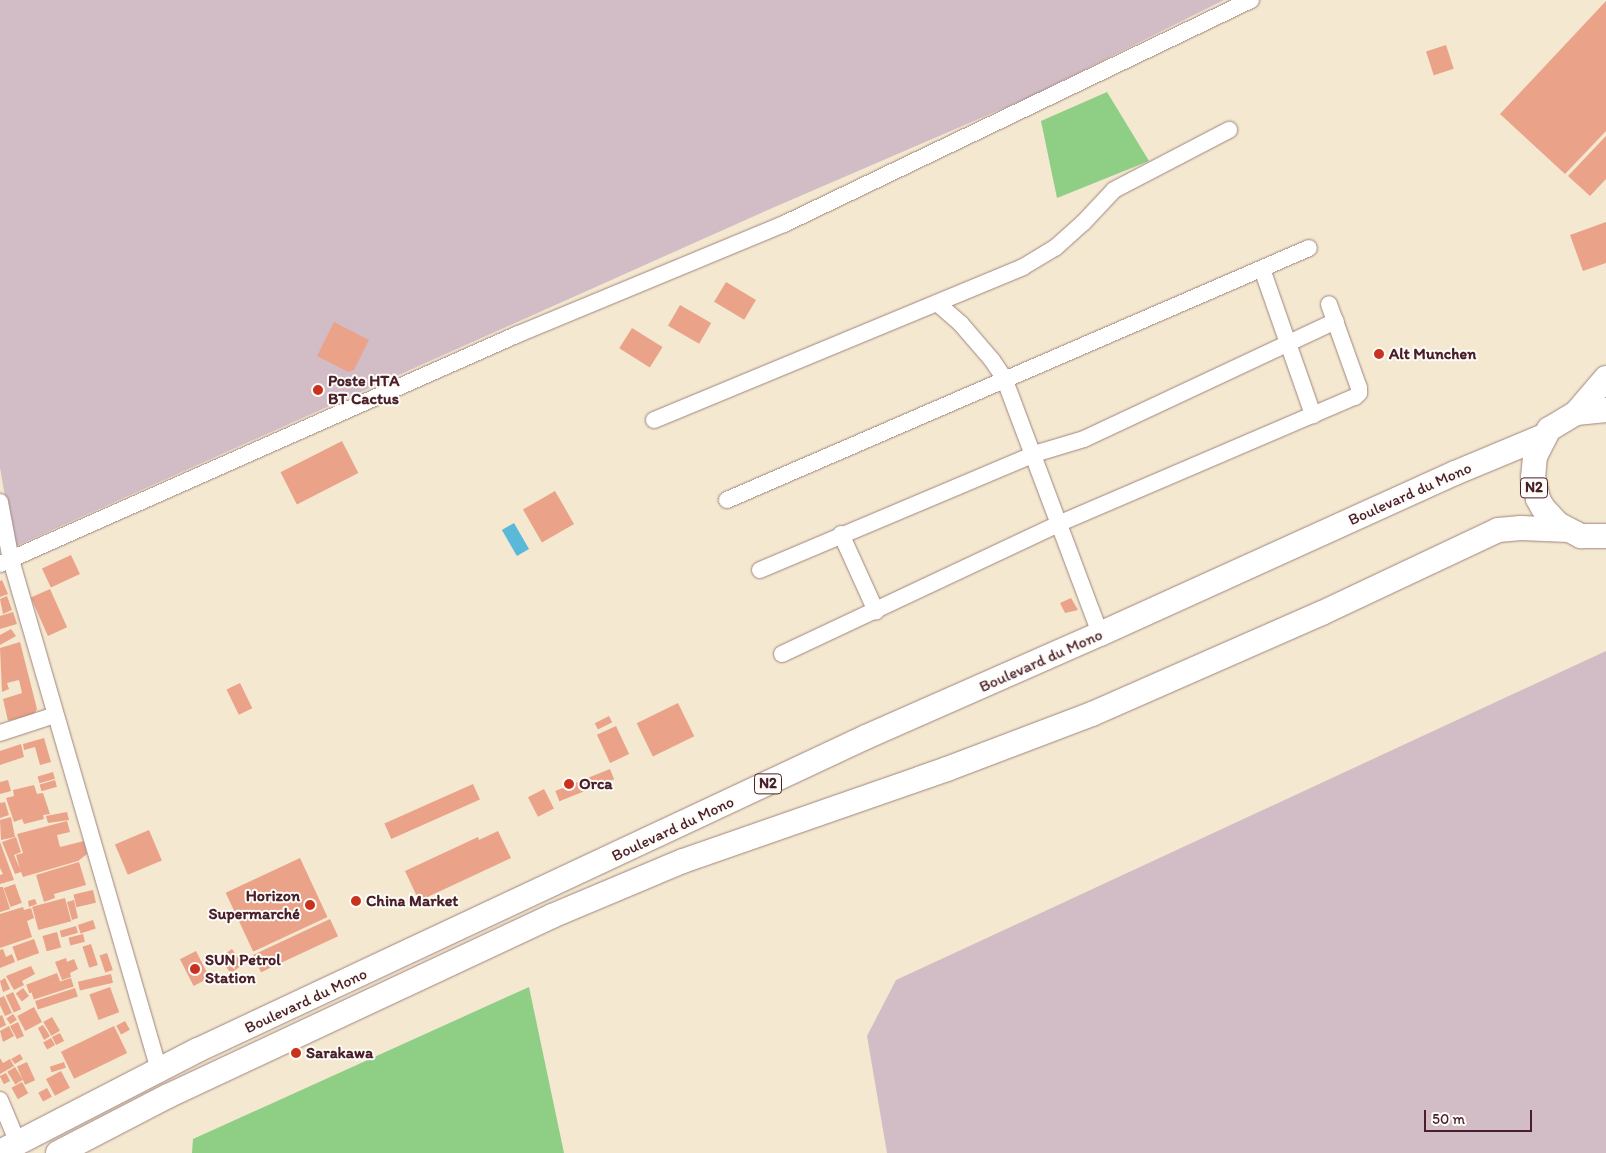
<!DOCTYPE html>
<html>
<head>
<meta charset="utf-8">
<style>
	body { margin:0 }
	#map { position:relative; width:1606px; height:1153px; overflow:hidden; background:#f4e8d0; font-family:Itim,sans-serif }
	div>[style] { position:absolute }
	[style*='--x'] { left:calc(var(--x)*1px); top:calc(var(--y)*1px); width:calc(var(--w)*1px); rotate:calc(var(--a)*1deg) }
	.industrial>* { inset:0; background:#d2bdc6 }
	.green>* { inset:0; background:#8ece85 }
	.water>* { inset:0; background:#5ab9d8; transform-origin:0 0 }
	.building>* { inset:0; background:#eaa289; transform-origin:0 0 }
	.roads { filter:drop-shadow(0 0 1px #9f847e) drop-shadow(0 0 1px #9f847e) }
	.minor>* { height:16px; margin:-8px; padding:0 8px; transform-origin:8px; border-radius:8px; background:#fff }
	.highway>* { height:24px; margin:-12px; padding:0 12px; transform-origin:12px; border-radius:12px; background:#fff }
	.dots>* { width:14px; height:14px; translate:-50% -50%; box-sizing:border-box; border:2px solid #fdfcf7; border-radius:50% }
	span { translate:-50% -50%; white-space:nowrap; text-align:center; line-height:1.15; -webkit-text-stroke:4px #fdfcf7; paint-order:stroke }
	.shield-label span { padding:1px 4px; background:#fdfcf7; border:1px solid; border-radius:4px; -webkit-text-stroke-width:0 }
	.shield-label { font-size:15px; color:#4a1f2b; font-weight:700 }
	.poi-label { font-size:16px; color:#4a1f2b; font-weight:700 }
	.left { translate:0 -50%; text-align:left }
	.right { translate:-100% -50%; text-align:right }
	.street-label { font-size:16px; color:#4a1f2b }
	.scale { position:absolute; left:1424px; top:1110px; width:108px; height:22px; box-sizing:border-box; border:2px solid #4a1f2b; border-top:0; padding-left:6px; font-size:15px; line-height:18px; white-space:nowrap; color:#4a1f2b; -webkit-text-stroke:4px #fdfcf7; paint-order:stroke }
</style>
</head>
<body>
<div id="map">
	<div class="industrial">
		<div style="clip-path:polygon(0 0,1224px 0,1032px 96px,770px 209px,14px 547px,0 468px)"></div>
		<div style="clip-path:polygon(1606px 651px,1606px 1153px,887px 1153px,867px 1036px,896px 980px)"></div>
	</div>
	<div class="green">
		<div style="clip-path:polygon(1107px 92px,1149px 161px,1057px 198px,1041px 121px)"></div>
		<div style="clip-path:polygon(529px 987px,564px 1153px,192px 1153px,193px 1139px)"></div>
	</div>
	<div class="water">
		<div style="left:514px;top:523px;width:30px;height:14px;rotate:60deg"></div>
	</div>
	<div class="building">
		<div style="clip-path:polygon(1606px 1px,1606px 131px,1565px 174px,1500px 114px)"></div>
		<div style="left:1446px;top:45px;width:25px;height:21px;rotate:72deg"></div>
		<div style="clip-path:polygon(1606px 136px,1606px 179px,1590px 196px,1568px 176px)"></div>
		<div style="clip-path:polygon(1606px 222px,1606px 263px,1583px 271px,1570px 235px)"></div>
		<div style="left:726px;top:282px;width:35px;height:23px;rotate:31deg"></div>
		<div style="left:680px;top:305px;width:36px;height:24px;rotate:30deg"></div>
		<div style="clip-path:polygon(334px 322px,369px 340px,354px 370px,348px 372px,317px 356px)"></div>
		<div style="left:632px;top:328px;width:36px;height:24px;rotate:32deg"></div>
		<div style="left:342px;top:441px;width:36px;height:69px;rotate:63deg"></div>
		<div style="left:555px;top:491px;width:38px;height:37px;rotate:60deg"></div>
		<div style="left:71px;top:555px;width:21px;height:32px;rotate:65deg"></div>
		<div style="clip-path:polygon(2px 580px,8px 594px,0 597px,0 581px)"></div>
		<div style="left:50px;top:589px;width:42px;height:21px;rotate:66deg"></div>
		<div style="clip-path:polygon(7px 596px,12px 610px,3px 614px,0 599px)"></div>
		<div style="clip-path:polygon(1071px 598px,1078px 610px,1065px 613px,1060px 603px)"></div>
		<div style="clip-path:polygon(13px 612px,17px 624px,0 629px,0 616px)"></div>
		<div style="clip-path:polygon(11px 629px,16px 636px,0 645px,0 635px)"></div>
		<div style="clip-path:polygon(20px 642px,37px 709px,34px 714px,8px 721px,3px 699px,22px 693px,19px 680px,7px 683px,9px 689px,2px 692px,0 648px)"></div>
		<div style="left:240px;top:683px;width:28px;height:15px;rotate:64deg"></div>
		<div style="left:678px;top:703px;width:37px;height:46px;rotate:64deg"></div>
		<div style="left:609px;top:716px;width:7px;height:16px;rotate:63deg"></div>
		<div style="left:616px;top:726px;width:31px;height:21px;rotate:65deg"></div>
		<div style="clip-path:polygon(44px 738px,51px 762px,40px 765px,35px 747px,24px 750px,23px 744px)"></div>
		<div style="clip-path:polygon(21px 744px,24px 757px,0 765px,0 751px)"></div>
		<div style="left:610px;top:769px;width:11px;height:59px;rotate:68deg"></div>
		<div style="left:53px;top:772px;width:7px;height:16px;rotate:74deg"></div>
		<div style="clip-path:polygon(8px 780px,11px 791px,0 794px,0 782px)"></div>
		<div style="left:55px;top:780px;width:7px;height:16px;rotate:74deg"></div>
		<div style="left:473px;top:784px;width:17px;height:97px;rotate:66deg"></div>
		<div style="clip-path:polygon(34px 785px,37px 794px,43px 793px,50px 814px,43px 815px,44px 819px,24px 824px,22px 819px,14px 822px,6px 798px,14px 796px,13px 790px)"></div>
		<div style="left:544px;top:789px;width:22px;height:18px;rotate:63deg"></div>
		<div style="clip-path:polygon(5px 802px,9px 815px,0 818px,0 803px)"></div>
		<div style="clip-path:polygon(67px 812px,69px 820px,48px 823px,46px 816px)"></div>
		<div style="clip-path:polygon(11px 817px,15px 837px,1px 840px,0 820px)"></div>
		<div style="clip-path:polygon(67px 821px,70px 832px,57px 835px,60px 847px,84px 841px,87px 854px,78px 861px,23px 877px,21px 872px,15px 874px,2px 842px,16px 837px,21px 852px,14px 855px,20px 869px,16px 855px,23px 853px,17px 834px)"></div>
		<div style="left:149px;top:830px;width:33px;height:37px;rotate:67deg"></div>
		<div style="clip-path:polygon(498px 831px,511px 858px,419px 901px,405px 871px,478px 837px,479px 840px)"></div>
		<div style="clip-path:polygon(0 842px,14px 880px,0 884px,0 875px,3px 874px,0 868px)"></div>
		<div style="left:300px;top:858px;width:65px;height:82px;rotate:65deg"></div>
		<div style="clip-path:polygon(79px 862px,86px 885px,54px 894px,55px 898px,44px 902px,36px 875px)"></div>
		<div style="left:15px;top:884px;width:20px;height:12px;rotate:70deg"></div>
		<div style="clip-path:polygon(0 887px,3px 887px,10px 909px,0 912px)"></div>
		<div style="left:93px;top:890px;width:13px;height:20px;rotate:77deg"></div>
		<div style="left:65px;top:898px;width:24px;height:34px;rotate:75deg"></div>
		<div style="clip-path:polygon(35px 899px,37px 904px,29px 907px,28px 901px)"></div>
		<div style="clip-path:polygon(74px 900px,78px 918px,72px 920px,67px 902px)"></div>
		<div style="clip-path:polygon(23px 907px,24px 910px,31px 908px,34px 918px,27px 921px,32px 937px,0 948px,0 914px)"></div>
		<div style="left:330px;top:919px;width:19px;height:85px;rotate:65deg"></div>
		<div style="left:93px;top:920px;width:9px;height:16px;rotate:72deg"></div>
		<div style="left:76px;top:926px;width:7px;height:17px;rotate:74deg"></div>
		<div style="left:57px;top:932px;width:16px;height:15px;rotate:75deg"></div>
		<div style="left:83px;top:934px;width:8px;height:15px;rotate:76deg"></div>
		<div style="left:34px;top:939px;width:15px;height:23px;rotate:70deg"></div>
		<div style="left:91px;top:944px;width:22px;height:9px;rotate:72deg"></div>
		<div style="clip-path:polygon(3px 949px,6px 957px,12px 954px,15px 962px,0 968px,0 950px)"></div>
		<div style="left:232px;top:949px;width:19px;height:15px;rotate:55deg"></div>
		<div style="left:196px;top:951px;width:30px;height:18px;rotate:63deg"></div>
		<div style="left:107px;top:953px;width:18px;height:8px;rotate:71deg"></div>
		<div style="clip-path:polygon(66px 958px,67px 962px,74px 959px,78px 969px,70px 973px,71px 977px,62px 980px,55px 962px)"></div>
		<div style="clip-path:polygon(31px 966px,35px 974px,22px 981px,24px 985px,14px 990px,6px 976px)"></div>
		<div style="left:57px;top:973px;width:9px;height:33px;rotate:69deg"></div>
		<div style="left:111px;top:974px;width:9px;height:34px;rotate:77deg"></div>
		<div style="clip-path:polygon(5px 978px,10px 989px,3px 992px,0 981px)"></div>
		<div style="left:71px;top:978px;width:9px;height:42px;rotate:72deg"></div>
		<div style="left:110px;top:987px;width:27px;height:22px;rotate:70deg"></div>
		<div style="left:23px;top:988px;width:10px;height:9px;rotate:53deg"></div>
		<div style="left:75px;top:988px;width:9px;height:42px;rotate:72deg"></div>
		<div style="left:13px;top:992px;width:19px;height:8px;rotate:65deg"></div>
		<div style="clip-path:polygon(4px 996px,12px 1013px,5px 1016px,0 1005px,0 998px)"></div>
		<div style="left:34px;top:1007px;width:17px;height:19px;rotate:62deg"></div>
		<div style="left:13px;top:1014px;width:7px;height:8px;rotate:56deg"></div>
		<div style="clip-path:polygon(2px 1015px,6px 1025px,0 1028px,0 1016px)"></div>
		<div style="left:52px;top:1017px;width:16px;height:10px;rotate:60deg"></div>
		<div style="left:125px;top:1021px;width:10px;height:10px;rotate:61deg"></div>
		<div style="clip-path:polygon(18px 1022px,24px 1036px,17px 1039px,10px 1026px)"></div>
		<div style="clip-path:polygon(43px 1025px,50px 1036px,44px 1040px,38px 1028px)"></div>
		<div style="clip-path:polygon(9px 1026px,14px 1036px,3px 1042px,0 1031px)"></div>
		<div style="left:114px;top:1026px;width:30px;height:59px;rotate:64deg"></div>
		<div style="left:60px;top:1033px;width:9px;height:9px;rotate:63deg"></div>
		<div style="left:51px;top:1038px;width:8px;height:9px;rotate:60deg"></div>
		<div style="clip-path:polygon(20px 1054px,23px 1059px,15px 1064px,11px 1059px)"></div>
		<div style="clip-path:polygon(0 1058px,3px 1063px,10px 1059px,14px 1066px,0 1074px)"></div>
		<div style="left:27px;top:1062px;width:20px;height:11px;rotate:66deg"></div>
		<div style="left:64px;top:1062px;width:6px;height:15px;rotate:72deg"></div>
		<div style="left:15px;top:1067px;width:15px;height:9px;rotate:58deg"></div>
		<div style="left:61px;top:1071px;width:19px;height:17px;rotate:62deg"></div>
		<div style="left:6px;top:1073px;width:9px;height:7px;rotate:63deg"></div>
		<div style="left:22px;top:1082px;width:13px;height:12px;rotate:61deg"></div>
		<div style="left:47px;top:1088px;width:10px;height:10px;rotate:61deg"></div>
	</div>
	<div class="roads">
		<div class="minor">
			<div style="--x:1262;--y:269;--w:155;--a:70.7"></div>
			<div style="--x:937;--y:303;--w:32;--a:41"></div>
			<div style="--x:961;--y:324;--w:48;--a:49.3"></div>
			<div style="--x:992;--y:360;--w:22;--a:56"></div>
			<div style="--x:1004;--y:378;--w:273;--a:69.4"></div>
			<div style="--x:654;--y:420;--w:399;--a:-22.5"></div>
			<div style="--x:1023;--y:267;--w:37;--a:-31"></div>
			<div style="--x:1055;--y:248;--w:38;--a:-42"></div>
			<div style="--x:1083;--y:223;--w:45;--a:-46.8"></div>
			<div style="--x:1114;--y:190;--w:130;--a:-27.6"></div>
			<div style="--x:727;--y:500;--w:634;--a:-23.41"></div>
			<div style="--x:0;--y:502;--w:59;--a:79.3"></div>
			<div style="--x:11;--y:560;--w:531;--a:73.82"></div>
			<div style="--x:841;--y:534;--w:85;--a:65.6"></div>
			<div style="--x:0;--y:564;--w:565;--a:-23.93"></div>
			<div style="--x:516;--y:335;--w:290;--a:-22.5"></div>
			<div style="--x:784;--y:224;--w:518;--a:-25.63"></div>
			<div style="--x:760;--y:570;--w:298;--a:-22.9"></div>
			<div style="--x:1034;--y:454;--w:52;--a:-16.7"></div>
			<div style="--x:1084;--y:439;--w:278;--a:-25.1"></div>
			<div style="--x:782;--y:654;--w:305;--a:-25.2"></div>
			<div style="--x:1058;--y:524;--w:323;--a:-23.2"></div>
			<div style="--x:1355;--y:397;--w:6;--a:-45"></div>
			<div style="--x:1359;--y:393;--w:5;--a:-90"></div>
			<div style="--x:1359;--y:388;--w:89;--a:-109.7"></div>
			<div style="--x:0;--y:733;--w:58;--a:-18.1"></div>
			<div style="--x:0;--y:1100;--w:47;--a:67.3"></div>
		</div>
		<div class="highway">
			<div style="--x:1606;--y:410;--w:30;--a:174"></div>
			<div style="--x:1576;--y:413;--w:31;--a:149"></div>
			<div style="--x:1549;--y:429;--w:30;--a:117"></div>
			<div style="--x:1535;--y:456;--w:21;--a:95"></div>
			<div style="--x:1533;--y:477;--w:23;--a:77"></div>
			<div style="--x:1538;--y:499;--w:10;--a:61"></div>
			<div style="--x:1543;--y:508;--w:22;--a:47"></div>
			<div style="--x:1558;--y:524;--w:26;--a:28"></div>
			<div style="--x:1581;--y:536;--w:25;--a:0"></div>
			<div style="--x:1576;--y:413;--w:46;--a:-49.4"></div>
			<div style="--x:0;--y:1152;--w:223;--a:-27.3"></div>
			<div style="--x:198;--y:1050;--w:738;--a:-25.11"></div>
			<div style="--x:866;--y:737;--w:256;--a:-23.8"></div>
			<div style="--x:1100;--y:634;--w:390;--a:-24.4"></div>
			<div style="--x:1455;--y:473;--w:96;--a:-22.6"></div>
			<div style="--x:58;--y:1153;--w:124;--a:-27.4"></div>
			<div style="--x:168;--y:1096;--w:424;--a:-25.1"></div>
			<div style="--x:552;--y:916;--w:142;--a:-22.8"></div>
			<div style="--x:683;--y:861;--w:280;--a:-19.2"></div>
			<div style="--x:947;--y:769;--w:155;--a:-20.8"></div>
			<div style="--x:1092;--y:714;--w:251;--a:-23.7"></div>
			<div style="--x:1322;--y:613;--w:195;--a:-25.2"></div>
			<div style="--x:1498;--y:530;--w:23;--a:-5"></div>
			<div style="--x:1521;--y:528;--w:47;--a:2.4"></div>
		</div>
	</div>
	<div class="dots">
		<div style="left:1379px;top:354px;background:#c8321e"></div>
		<div style="left:318px;top:390px;background:#c8321e"></div>
		<div style="left:569px;top:784px;background:#c8321e"></div>
		<div style="left:356px;top:901px;background:#c8321e"></div>
		<div style="left:310px;top:905px;background:#c8321e"></div>
		<div style="left:195px;top:969px;background:#c8321e"></div>
		<div style="left:296px;top:1053px;background:#c8321e"></div>
	</div>
	<div class="shield-label">
		<span style="left:1534px;top:488px">N2</span>
		<span style="left:768px;top:784px">N2</span>
	</div>
	<div class="poi-label">
		<span class="left" style="left:1389px;top:354px">Alt Munchen</span>
		<span class="left" style="left:328px;top:390px">Poste HTA<br>BT Cactus</span>
		<span class="left" style="left:579px;top:784px">Orca</span>
		<span class="right" style="left:300px;top:905px">Horizon<br>Supermarché</span>
		<span class="left" style="left:366px;top:901px">China Market</span>
		<span class="left" style="left:205px;top:969px">SUN Petrol<br>Station</span>
		<span class="left" style="left:306px;top:1053px">Sarakawa</span>
	</div>
	<div class="street-label">
		<span style="left:1410px;top:494px;rotate:-24deg">Boulevard du Mono</span>
		<span style="left:1041px;top:661px;rotate:-24deg">Boulevard du Mono</span>
		<span style="left:673px;top:829px;rotate:-25deg">Boulevard du Mono</span>
		<span style="left:306px;top:1001px;rotate:-25deg">Boulevard du Mono</span>
	</div>
	<div class="scale">50 m</div>
</div>
</body>
</html>
